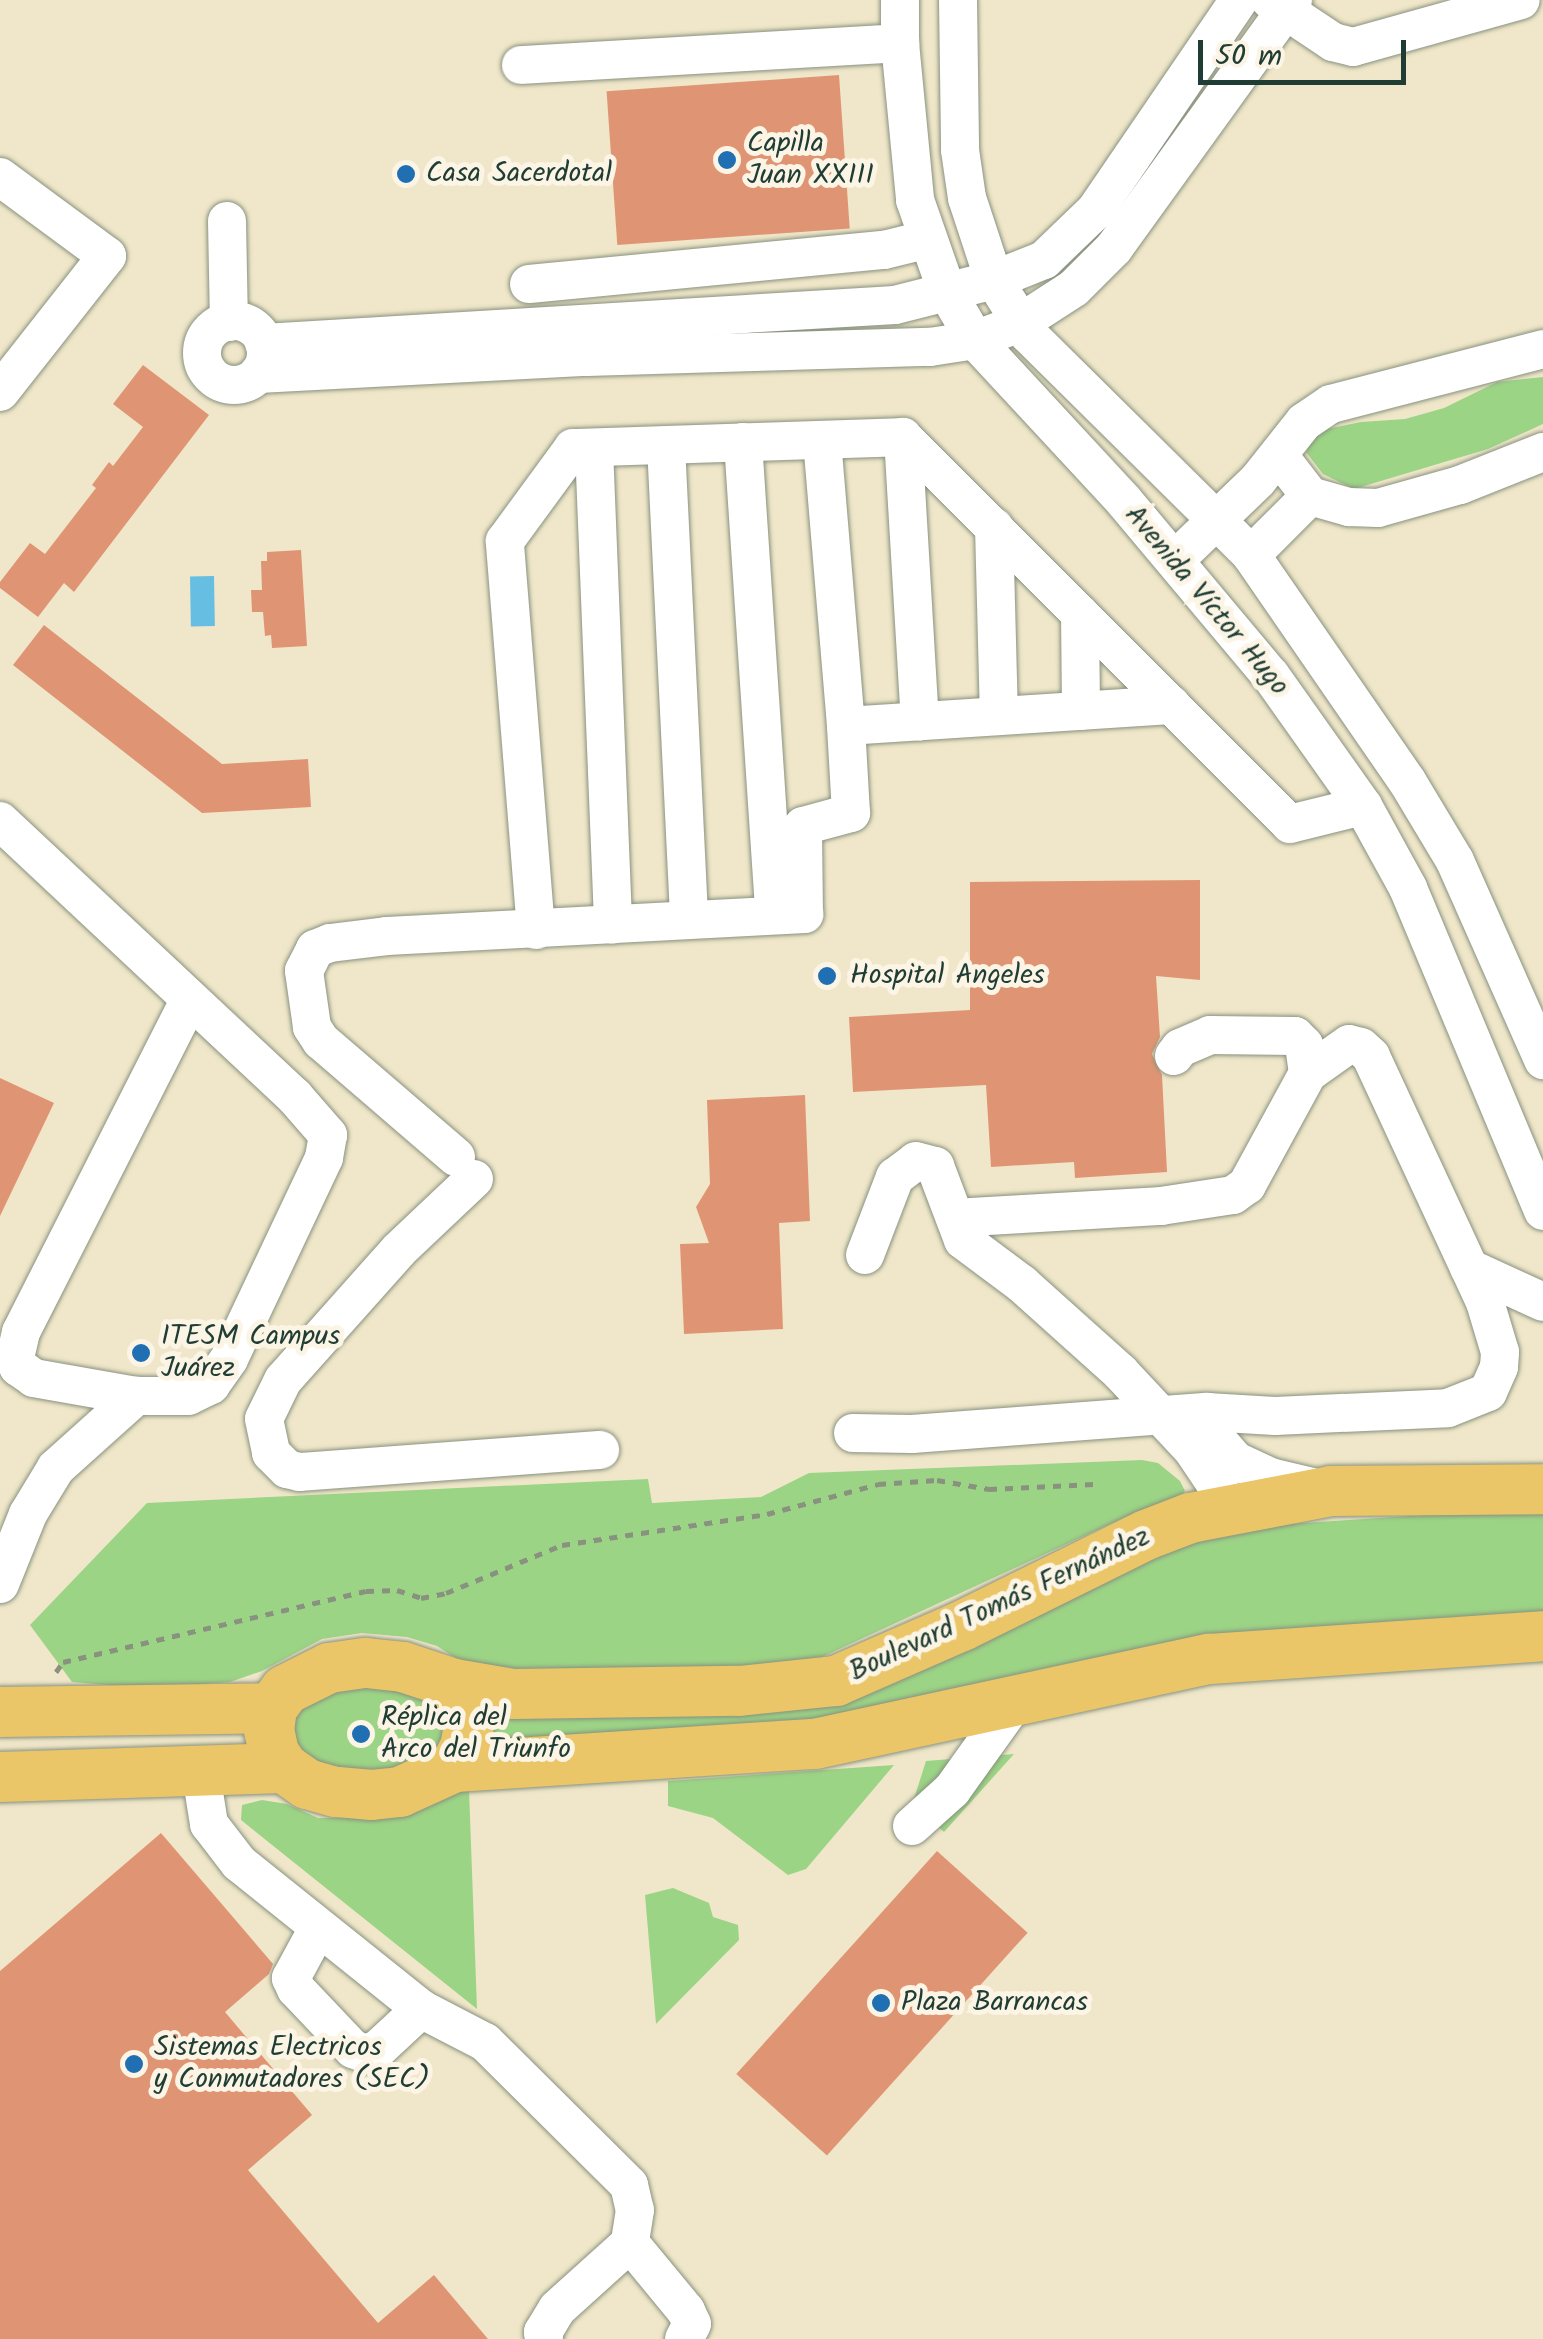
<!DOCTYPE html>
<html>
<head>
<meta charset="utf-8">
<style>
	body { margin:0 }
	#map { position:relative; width:1543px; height:2339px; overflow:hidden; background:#f0e7ca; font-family:Kalam,sans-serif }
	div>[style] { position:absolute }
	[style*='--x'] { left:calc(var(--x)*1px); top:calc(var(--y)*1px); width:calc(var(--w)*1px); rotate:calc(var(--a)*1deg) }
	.green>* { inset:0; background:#9cd486 }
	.water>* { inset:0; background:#66bee3; transform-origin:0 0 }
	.building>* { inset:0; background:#df9574; transform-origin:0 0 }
	.path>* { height:5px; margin-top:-2.5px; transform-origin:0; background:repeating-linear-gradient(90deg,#88927f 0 8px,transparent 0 16px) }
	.roads { filter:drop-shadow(0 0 2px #88927f) drop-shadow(0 0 2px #88927f) }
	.minor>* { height:38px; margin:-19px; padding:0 19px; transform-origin:19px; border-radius:19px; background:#fff }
	.minor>.ring { margin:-19px; padding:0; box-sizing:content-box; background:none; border:38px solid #fff; border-radius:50% }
	.major>* { height:50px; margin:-25px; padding:0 25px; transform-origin:25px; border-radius:25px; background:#ebc669 }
	.dots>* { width:28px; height:28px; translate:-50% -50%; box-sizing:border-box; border:5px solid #fcf5e5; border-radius:50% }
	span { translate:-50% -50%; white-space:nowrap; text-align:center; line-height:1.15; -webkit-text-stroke:10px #fcf5e5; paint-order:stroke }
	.poi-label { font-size:28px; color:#1f3d34 }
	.left { translate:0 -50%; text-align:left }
	.street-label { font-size:28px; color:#1f3d34 }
	.scale { position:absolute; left:1198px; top:40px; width:208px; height:45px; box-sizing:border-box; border:5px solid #1f3d34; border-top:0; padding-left:12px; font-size:30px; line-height:35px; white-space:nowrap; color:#1f3d34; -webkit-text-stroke:8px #fcf5e5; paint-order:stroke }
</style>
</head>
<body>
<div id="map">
	<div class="green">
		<div style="clip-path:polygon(1543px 377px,1543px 424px,1488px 449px,1354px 489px,1323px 474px,1306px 452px,1317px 431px,1361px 422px,1405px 419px,1444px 408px,1497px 382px)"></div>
		<div style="clip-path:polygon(1142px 1460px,1158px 1463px,1180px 1481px,1185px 1491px,1178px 1499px,1123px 1518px,822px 1657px,780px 1666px,495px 1672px,465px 1664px,437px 1646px,407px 1637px,362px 1633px,322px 1639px,262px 1671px,230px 1682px,144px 1688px,72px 1682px,30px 1625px,147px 1503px,648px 1479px,652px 1503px,761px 1497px,809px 1473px)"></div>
		<div style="clip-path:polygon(1543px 1507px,1543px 1615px,851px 1719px,484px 1744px,489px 1716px,798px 1701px,1172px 1549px,1260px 1526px)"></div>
		<div style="clip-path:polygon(358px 1680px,445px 1705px,450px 1732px,431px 1759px,355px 1779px,296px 1753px,293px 1718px,301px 1702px)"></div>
		<div style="clip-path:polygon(1014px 1754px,944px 1832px,912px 1805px,926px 1761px)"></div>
		<div style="clip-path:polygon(894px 1765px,806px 1869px,788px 1875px,713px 1818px,668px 1806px,668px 1781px)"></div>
		<div style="clip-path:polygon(469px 1789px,477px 2009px,241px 1820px,242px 1805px,262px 1800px,287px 1804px,318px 1818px,384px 1818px,434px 1796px)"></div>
		<div style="clip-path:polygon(673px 1888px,709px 1903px,713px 1917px,738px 1925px,739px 1940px,656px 2024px,645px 1895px)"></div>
	</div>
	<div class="water">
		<div style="left:214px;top:576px;width:50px;height:24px;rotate:89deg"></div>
	</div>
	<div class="building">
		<div style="left:839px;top:75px;width:154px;height:233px;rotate:86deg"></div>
		<div style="clip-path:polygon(143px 365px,209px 415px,74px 592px,64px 583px,38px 617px,0 588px,0 582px,30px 543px,45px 554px,96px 488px,92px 485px,109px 462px,113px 466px,143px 427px,113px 404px)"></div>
		<div style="clip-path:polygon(301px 550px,307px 646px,272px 648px,271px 635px,265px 636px,263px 612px,252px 612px,251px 590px,262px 590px,261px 561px,267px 561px,267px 552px)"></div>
		<div style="clip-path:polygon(44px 625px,222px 764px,308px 759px,311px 807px,202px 813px,13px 665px)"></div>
		<div style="clip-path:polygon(1200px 880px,1200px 980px,1156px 976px,1160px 1037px,1152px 1054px,1162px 1075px,1167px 1172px,1075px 1178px,1074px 1162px,991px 1167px,986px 1085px,853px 1092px,849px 1017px,970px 1010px,970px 882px)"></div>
		<div style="clip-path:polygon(0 1078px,54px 1103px,0 1216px)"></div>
		<div style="clip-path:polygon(805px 1095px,810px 1221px,779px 1223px,783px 1329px,684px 1334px,680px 1244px,709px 1243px,696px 1207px,710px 1184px,707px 1100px)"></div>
		<div style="clip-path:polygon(161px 1833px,273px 1964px,269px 1974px,225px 2012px,312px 2115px,248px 2170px,378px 2323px,434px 2275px,488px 2339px,0 2339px,0 1971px)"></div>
		<div style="left:937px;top:1851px;width:122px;height:300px;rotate:42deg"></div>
	</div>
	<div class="path">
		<div style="--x:56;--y:1672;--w:12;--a:-55"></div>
		<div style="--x:63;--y:1662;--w:311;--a:-13.2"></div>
		<div style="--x:366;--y:1591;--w:31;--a:-2"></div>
		<div style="--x:397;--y:1590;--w:25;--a:18"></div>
		<div style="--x:421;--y:1598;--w:25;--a:-11"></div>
		<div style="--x:446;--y:1593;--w:126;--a:-22.5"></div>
		<div style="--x:562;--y:1545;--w:207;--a:-8.6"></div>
		<div style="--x:767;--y:1514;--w:115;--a:-15.1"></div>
		<div style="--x:878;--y:1484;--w:59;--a:-3.9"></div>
		<div style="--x:937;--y:1480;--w:53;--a:9.8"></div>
		<div style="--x:989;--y:1489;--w:105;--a:-2.7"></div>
	</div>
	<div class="roads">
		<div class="minor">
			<div style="--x:900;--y:0;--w:43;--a:90"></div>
			<div style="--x:900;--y:43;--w:158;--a:84.5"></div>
			<div style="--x:915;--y:200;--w:97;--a:70.8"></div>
			<div style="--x:947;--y:292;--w:56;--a:59.7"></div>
			<div style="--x:975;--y:340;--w:219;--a:47.2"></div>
			<div style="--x:1124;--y:501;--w:229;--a:50"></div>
			<div style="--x:1271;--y:676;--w:159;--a:54.7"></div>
			<div style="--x:1363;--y:806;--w:94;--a:61.2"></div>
			<div style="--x:1408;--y:888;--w:350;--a:67.3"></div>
			<div style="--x:958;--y:0;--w:150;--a:89.2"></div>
			<div style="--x:960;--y:150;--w:49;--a:81.7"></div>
			<div style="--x:967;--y:198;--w:86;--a:71.8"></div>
			<div style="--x:994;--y:280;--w:64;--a:57.8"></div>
			<div style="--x:1028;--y:334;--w:314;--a:44.7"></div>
			<div style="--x:1251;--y:555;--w:275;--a:55.4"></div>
			<div style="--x:1407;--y:781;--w:93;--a:59"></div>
			<div style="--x:1455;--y:861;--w:218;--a:66.1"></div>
			<div style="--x:1270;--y:0;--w:76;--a:33.7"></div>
			<div style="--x:1333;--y:42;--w:21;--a:14"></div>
			<div style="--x:1353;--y:47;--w:174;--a:-15.6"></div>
			<div style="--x:521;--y:65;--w:380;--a:-3.3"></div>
			<div style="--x:0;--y:177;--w:133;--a:36.4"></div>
			<div style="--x:107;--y:256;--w:173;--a:128.2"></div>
			<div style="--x:227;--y:221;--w:101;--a:88.9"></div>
			<div style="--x:529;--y:284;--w:357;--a:-5.5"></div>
			<div style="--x:884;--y:250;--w:42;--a:-13.7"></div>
			<div class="ring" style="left:202px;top:321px;width:26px;height:26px"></div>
			<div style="--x:264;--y:343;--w:632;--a:-3.45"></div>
			<div style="--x:895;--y:305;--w:102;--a:-14.2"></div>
			<div style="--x:994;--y:280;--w:54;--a:-21.8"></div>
			<div style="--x:1044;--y:260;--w:71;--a:-43.9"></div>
			<div style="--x:1095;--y:211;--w:255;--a:-55.7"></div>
			<div style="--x:258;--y:374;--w:329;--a:-3"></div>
			<div style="--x:587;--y:357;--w:343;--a:-1.7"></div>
			<div style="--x:930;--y:347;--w:46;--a:-8.8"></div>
			<div style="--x:975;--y:340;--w:48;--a:-20.7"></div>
			<div style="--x:1020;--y:323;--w:64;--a:-32.9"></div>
			<div style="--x:1074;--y:288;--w:57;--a:-45"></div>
			<div style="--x:1114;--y:248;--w:306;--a:-54.2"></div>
			<div style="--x:903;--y:437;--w:285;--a:86.6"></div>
			<div style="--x:822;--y:440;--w:287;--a:85.2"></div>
			<div style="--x:743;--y:442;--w:473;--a:86.2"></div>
			<div style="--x:666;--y:445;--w:473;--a:87.2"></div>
			<div style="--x:594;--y:448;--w:477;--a:87.7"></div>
			<div style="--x:1280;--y:457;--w:49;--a:52.4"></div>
			<div style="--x:1310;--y:496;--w:41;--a:15.8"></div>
			<div style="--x:1349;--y:507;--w:29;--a:2"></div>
			<div style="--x:1378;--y:508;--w:85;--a:-15.7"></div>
			<div style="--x:1460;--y:485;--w:89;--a:-21.7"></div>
			<div style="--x:994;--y:527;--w:189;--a:88.5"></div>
			<div style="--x:1251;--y:555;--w:83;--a:-45"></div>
			<div style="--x:1175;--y:560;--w:115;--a:-43.9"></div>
			<div style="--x:1258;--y:480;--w:74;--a:-51.6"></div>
			<div style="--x:1304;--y:422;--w:32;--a:-34"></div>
			<div style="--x:1331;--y:404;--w:219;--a:-14.5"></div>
			<div style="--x:1080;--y:614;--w:97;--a:89.4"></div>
			<div style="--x:0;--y:821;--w:403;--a:43.1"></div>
			<div style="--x:294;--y:1096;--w:52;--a:48.9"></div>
			<div style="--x:328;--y:1135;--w:23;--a:100"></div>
			<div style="--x:324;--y:1158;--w:222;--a:115.3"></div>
			<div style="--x:229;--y:1359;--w:32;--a:125"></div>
			<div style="--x:211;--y:1385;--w:25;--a:154"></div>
			<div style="--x:188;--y:1396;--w:52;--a:180"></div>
			<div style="--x:136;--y:1396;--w:104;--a:-170"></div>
			<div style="--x:34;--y:1378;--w:19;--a:-145"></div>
			<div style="--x:18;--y:1367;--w:9;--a:-108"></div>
			<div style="--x:15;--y:1358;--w:27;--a:-77"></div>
			<div style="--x:21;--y:1332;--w:371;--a:-63.1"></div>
			<div style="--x:536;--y:930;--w:390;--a:-94.6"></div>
			<div style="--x:505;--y:541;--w:115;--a:-53.8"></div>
			<div style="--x:573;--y:448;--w:330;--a:-1.9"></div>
			<div style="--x:903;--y:437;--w:547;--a:45"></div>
			<div style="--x:1290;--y:824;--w:75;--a:-13.9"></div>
			<div style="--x:1174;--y:1056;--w:10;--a:-53"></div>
			<div style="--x:1180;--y:1048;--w:33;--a:-23"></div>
			<div style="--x:1210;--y:1035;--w:85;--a:0.7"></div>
			<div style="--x:1295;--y:1036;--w:13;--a:45"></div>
			<div style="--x:1304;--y:1045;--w:28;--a:82"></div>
			<div style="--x:456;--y:1157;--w:178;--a:-139.3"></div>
			<div style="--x:321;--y:1041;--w:17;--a:-123"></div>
			<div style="--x:312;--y:1027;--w:57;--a:-98.1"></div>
			<div style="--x:304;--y:971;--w:25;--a:-63"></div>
			<div style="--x:315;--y:949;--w:16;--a:-22"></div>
			<div style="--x:330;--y:943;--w:57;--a:-7"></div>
			<div style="--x:387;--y:936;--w:418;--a:-3"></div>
			<div style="--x:804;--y:914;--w:88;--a:-90.7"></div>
			<div style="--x:803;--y:826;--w:50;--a:-15.2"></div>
			<div style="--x:851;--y:813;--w:87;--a:-93.3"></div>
			<div style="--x:846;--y:726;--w:326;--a:-3.7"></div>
			<div style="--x:474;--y:1179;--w:103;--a:136.6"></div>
			<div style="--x:399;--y:1250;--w:174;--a:131.7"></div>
			<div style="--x:283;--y:1380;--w:43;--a:116"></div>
			<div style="--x:264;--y:1419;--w:35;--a:78"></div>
			<div style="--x:271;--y:1453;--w:23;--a:45"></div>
			<div style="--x:287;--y:1469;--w:13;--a:13"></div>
			<div style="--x:300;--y:1472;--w:301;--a:-4.2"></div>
			<div style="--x:865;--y:1255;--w:84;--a:-69"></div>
			<div style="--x:895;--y:1177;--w:26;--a:-37"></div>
			<div style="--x:916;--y:1161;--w:20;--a:15"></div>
			<div style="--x:935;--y:1166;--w:79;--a:69.3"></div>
			<div style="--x:963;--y:1240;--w:74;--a:36.7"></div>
			<div style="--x:1022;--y:1284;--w:132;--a:41.9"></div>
			<div style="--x:1120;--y:1372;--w:105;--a:46.9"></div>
			<div style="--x:1192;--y:1449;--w:73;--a:56.1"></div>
			<div style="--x:1469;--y:1268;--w:81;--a:24.7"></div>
			<div style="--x:1207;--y:1412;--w:25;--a:74"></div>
			<div style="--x:1214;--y:1436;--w:33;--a:49"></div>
			<div style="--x:1236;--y:1461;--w:38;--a:25"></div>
			<div style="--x:1270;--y:1477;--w:52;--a:13.2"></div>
			<div style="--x:853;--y:1433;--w:59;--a:1"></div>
			<div style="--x:912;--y:1434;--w:296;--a:-4.3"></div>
			<div style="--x:1207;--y:1412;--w:68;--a:3.4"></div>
			<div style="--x:1275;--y:1416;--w:173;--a:-2.6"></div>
			<div style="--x:1448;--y:1408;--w:43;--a:-21.8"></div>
			<div style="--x:1488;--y:1392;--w:27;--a:-66"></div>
			<div style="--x:1499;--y:1367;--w:15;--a:-86"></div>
			<div style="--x:1500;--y:1352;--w:52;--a:-106.7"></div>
			<div style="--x:1485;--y:1302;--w:271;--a:-114.9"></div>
			<div style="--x:1371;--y:1056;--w:13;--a:-138"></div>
			<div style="--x:1361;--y:1047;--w:12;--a:-166"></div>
			<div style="--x:1349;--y:1044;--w:50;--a:144.7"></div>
			<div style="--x:1308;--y:1073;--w:128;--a:118.6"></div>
			<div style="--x:1247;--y:1185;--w:17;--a:144"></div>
			<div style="--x:1233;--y:1195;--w:73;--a:171.3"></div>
			<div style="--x:1161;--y:1206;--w:206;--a:176.7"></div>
			<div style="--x:0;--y:1584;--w:75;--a:-68.2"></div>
			<div style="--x:28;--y:1514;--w:54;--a:-58.7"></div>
			<div style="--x:56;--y:1468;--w:108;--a:-42"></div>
			<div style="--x:201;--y:1774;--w:51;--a:80.9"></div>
			<div style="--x:209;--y:1824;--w:49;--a:52.4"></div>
			<div style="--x:239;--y:1863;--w:233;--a:38.7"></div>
			<div style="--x:421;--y:2009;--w:72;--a:27.3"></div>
			<div style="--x:485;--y:2042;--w:203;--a:44.8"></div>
			<div style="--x:629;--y:2185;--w:26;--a:77"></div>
			<div style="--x:635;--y:2210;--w:33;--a:99"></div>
			<div style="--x:630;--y:2243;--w:98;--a:137.9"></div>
			<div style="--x:557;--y:2309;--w:27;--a:121"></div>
			<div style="--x:543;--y:2332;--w:7;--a:82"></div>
			<div style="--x:912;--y:1826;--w:54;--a:-42"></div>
			<div style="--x:952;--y:1790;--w:108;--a:-54.4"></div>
			<div style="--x:317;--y:1930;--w:55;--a:118.4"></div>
			<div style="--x:291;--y:1978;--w:12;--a:66"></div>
			<div style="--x:296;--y:1989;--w:83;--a:46.5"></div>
			<div style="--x:353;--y:2049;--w:14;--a:21"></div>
			<div style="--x:366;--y:2054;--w:13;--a:-23"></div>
			<div style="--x:378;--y:2049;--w:59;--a:-42.9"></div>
			<div style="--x:630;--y:2243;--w:88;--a:50.5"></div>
			<div style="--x:686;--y:2311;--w:14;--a:65"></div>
			<div style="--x:692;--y:2324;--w:17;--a:118"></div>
		</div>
		<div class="major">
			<div style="--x:366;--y:1663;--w:37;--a:6"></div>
			<div style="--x:403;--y:1667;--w:54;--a:18.4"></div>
			<div style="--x:454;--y:1684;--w:39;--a:66"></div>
			<div style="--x:470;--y:1720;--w:27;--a:100"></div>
			<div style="--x:465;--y:1747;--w:22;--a:117"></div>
			<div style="--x:455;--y:1767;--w:60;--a:155.6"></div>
			<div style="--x:400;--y:1792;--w:28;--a:174"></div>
			<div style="--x:372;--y:1795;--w:37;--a:-175"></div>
			<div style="--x:335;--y:1792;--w:29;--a:-164"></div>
			<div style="--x:307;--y:1784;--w:28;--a:-145"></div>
			<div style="--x:284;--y:1768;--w:18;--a:-124"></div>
			<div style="--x:274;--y:1753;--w:24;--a:-102"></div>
			<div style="--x:269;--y:1730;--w:22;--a:-82"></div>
			<div style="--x:272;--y:1708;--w:22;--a:-54"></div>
			<div style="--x:285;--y:1690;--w:49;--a:-26.6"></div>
			<div style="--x:329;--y:1668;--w:37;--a:-8"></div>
			<div style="--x:454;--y:1684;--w:61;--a:9.5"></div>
			<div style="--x:514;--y:1694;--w:225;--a:-0.8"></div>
			<div style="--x:739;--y:1691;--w:98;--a:-5.9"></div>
			<div style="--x:836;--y:1681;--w:137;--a:-23.6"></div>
			<div style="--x:962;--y:1626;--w:205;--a:-26.3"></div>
			<div style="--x:1146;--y:1535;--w:47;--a:-21.1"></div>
			<div style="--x:1190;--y:1518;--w:144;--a:-10.8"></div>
			<div style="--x:1331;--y:1491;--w:212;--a:-0.5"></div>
			<div style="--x:0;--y:1712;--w:272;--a:-0.8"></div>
			<div style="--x:455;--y:1767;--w:361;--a:-3.7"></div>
			<div style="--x:815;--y:1744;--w:403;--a:-12.2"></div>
			<div style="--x:1209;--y:1659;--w:335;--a:-3.9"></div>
			<div style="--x:0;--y:1777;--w:284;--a:-1.8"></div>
		</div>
	</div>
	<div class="dots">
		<div style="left:727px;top:160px;background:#1f6fb2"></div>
		<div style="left:406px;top:174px;background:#1f6fb2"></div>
		<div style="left:827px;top:976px;background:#1f6fb2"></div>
		<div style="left:141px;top:1353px;background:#1f6fb2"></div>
		<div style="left:361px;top:1734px;background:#1f6fb2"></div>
		<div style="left:881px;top:2003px;background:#1f6fb2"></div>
		<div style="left:134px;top:2064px;background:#1f6fb2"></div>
	</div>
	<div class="poi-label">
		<span class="left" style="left:747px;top:160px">Capilla<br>Juan XXIII</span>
		<span class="left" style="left:426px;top:174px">Casa Sacerdotal</span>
		<span class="left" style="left:850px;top:976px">Hospital Angeles</span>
		<span class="left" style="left:161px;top:1353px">ITESM Campus<br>Juárez</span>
		<span class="left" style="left:381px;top:1734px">Réplica del<br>Arco del Triunfo</span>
		<span class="left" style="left:901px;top:2003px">Plaza Barrancas</span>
		<span class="left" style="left:154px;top:2064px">Sistemas Electricos<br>y Conmutadores (SEC)</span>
	</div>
	<div class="street-label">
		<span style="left:1206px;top:601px;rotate:50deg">Avenida Víctor Hugo</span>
		<span style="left:1000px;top:1605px;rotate:-25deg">Boulevard Tomás Fernández</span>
	</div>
	<div class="scale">50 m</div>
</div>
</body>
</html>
